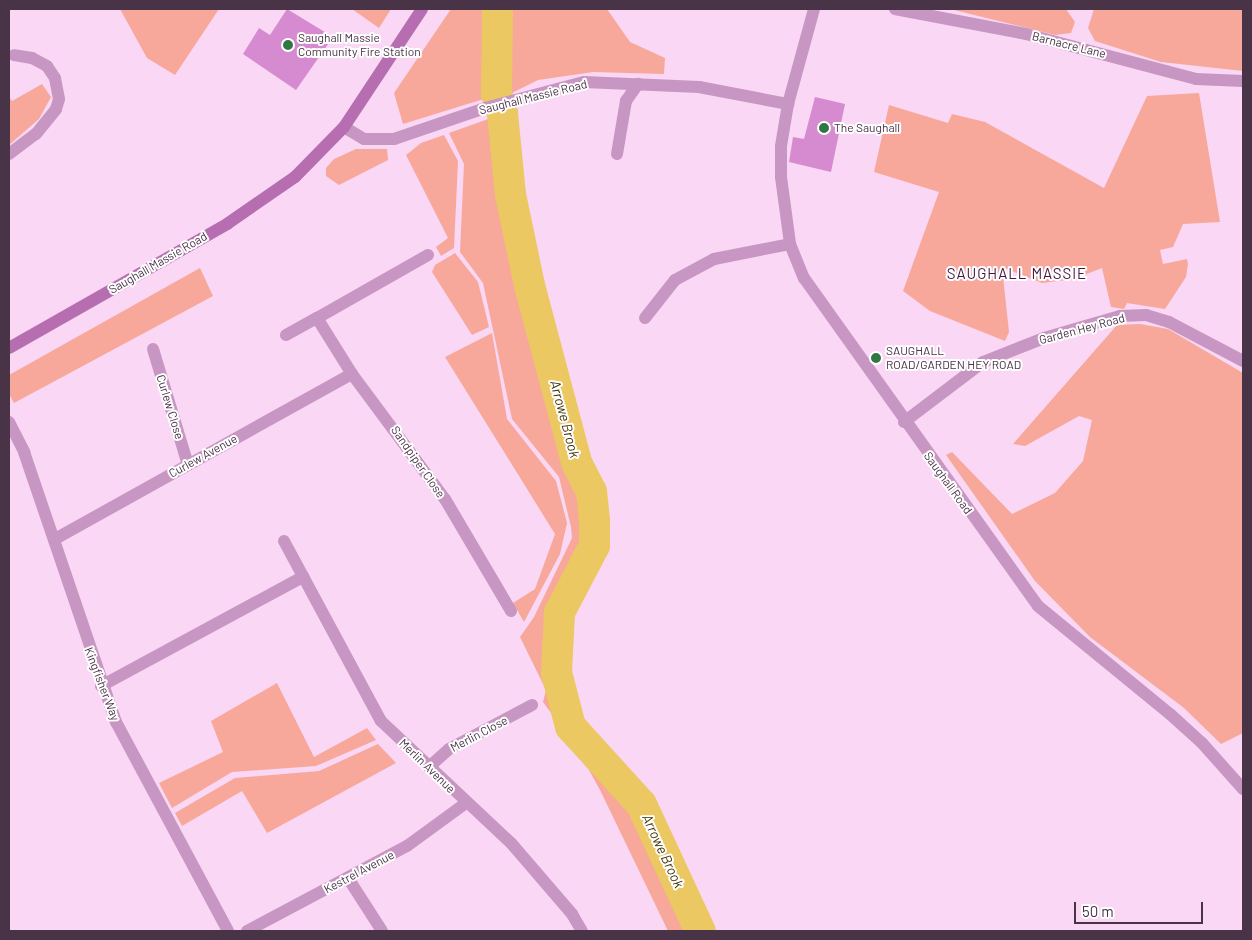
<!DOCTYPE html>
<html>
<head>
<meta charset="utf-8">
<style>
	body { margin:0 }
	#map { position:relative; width:1252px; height:940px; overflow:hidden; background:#f9d7f5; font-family:Barlow,sans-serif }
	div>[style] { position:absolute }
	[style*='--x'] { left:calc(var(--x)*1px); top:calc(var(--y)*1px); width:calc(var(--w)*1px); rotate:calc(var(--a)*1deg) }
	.green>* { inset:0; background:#f7a89a }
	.river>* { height:31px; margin:-15.5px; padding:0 15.5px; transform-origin:15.5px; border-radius:15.5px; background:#ebc861 }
	.building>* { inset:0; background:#d68acf }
	.minor>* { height:12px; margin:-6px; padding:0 6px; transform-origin:6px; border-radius:6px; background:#c896c2 }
	.tertiary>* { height:12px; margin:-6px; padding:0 6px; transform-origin:6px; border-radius:6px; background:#c896c2 }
	.secondary>* { height:12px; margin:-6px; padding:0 6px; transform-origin:6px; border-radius:6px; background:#b76eb1 }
	.dots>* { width:14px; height:14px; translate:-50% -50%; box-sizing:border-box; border:2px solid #fff; border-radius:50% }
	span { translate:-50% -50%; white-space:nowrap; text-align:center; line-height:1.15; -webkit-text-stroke:4px #fff; paint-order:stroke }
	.poi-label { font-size:12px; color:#493347 }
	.left { translate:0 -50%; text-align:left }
	.street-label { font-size:12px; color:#493347 }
	.water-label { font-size:14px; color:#433507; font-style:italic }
	.quarter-label { font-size:15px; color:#431740; letter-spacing:1px }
	.frame { position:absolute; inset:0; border:10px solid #493347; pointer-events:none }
	.scale { position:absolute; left:1074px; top:902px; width:129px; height:22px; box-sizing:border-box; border:2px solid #493347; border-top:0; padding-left:6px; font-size:15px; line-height:18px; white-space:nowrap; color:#493347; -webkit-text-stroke:4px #fff; paint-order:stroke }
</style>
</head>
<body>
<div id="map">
	<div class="green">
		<div style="clip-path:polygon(120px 9px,219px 9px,175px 75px,147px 58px)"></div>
		<div style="clip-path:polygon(352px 9px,391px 9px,379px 28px)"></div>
		<div style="clip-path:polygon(451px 9px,488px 9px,487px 98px,403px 124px,394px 93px)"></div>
		<div style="clip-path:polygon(501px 9px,607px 9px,630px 42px,665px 58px,664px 74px,593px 72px,538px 80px,508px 95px)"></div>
		<div style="clip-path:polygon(950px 9px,1066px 9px,1075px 22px,1071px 33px,1055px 35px)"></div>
		<div style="clip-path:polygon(1094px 9px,1243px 9px,1243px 71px,1161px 62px,1095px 41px,1088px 28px)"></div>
		<div style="clip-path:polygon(42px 84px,51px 97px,39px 119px,9px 145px,9px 97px,12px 101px)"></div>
		<div style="clip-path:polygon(1199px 93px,1220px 222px,1183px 224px,1173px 247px,1160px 250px,1163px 264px,1187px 259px,1188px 264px,1186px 277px,1165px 309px,1127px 303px,1124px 309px,1111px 307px,1102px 268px,1074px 279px,1042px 283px,1002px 267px,1009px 332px,1005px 341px,930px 311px,903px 291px,939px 192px,874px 172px,889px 105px,948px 123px,952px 114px,985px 122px,1104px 188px,1147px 96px)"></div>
		<div style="clip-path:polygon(491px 118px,499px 122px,500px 198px,513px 272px,589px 524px,584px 551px,562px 586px,550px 628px,550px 669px,570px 726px,641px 804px,700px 931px,668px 931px,600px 790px,577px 748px,543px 702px,546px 690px,520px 637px,534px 617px,572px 538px,571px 527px,559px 477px,512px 419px,483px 283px,460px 252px,464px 164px,449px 133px)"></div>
		<div style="clip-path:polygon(444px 135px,458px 161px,454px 248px,441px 256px,436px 247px,448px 238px,406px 155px,421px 143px)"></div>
		<div style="clip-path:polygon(356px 149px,387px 149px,388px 160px,339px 185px,326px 176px,326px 168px,334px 159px)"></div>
		<div style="clip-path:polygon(455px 253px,478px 282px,489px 327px,472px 335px,432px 272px,435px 265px)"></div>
		<div style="clip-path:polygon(200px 268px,213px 296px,14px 403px,9px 394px,9px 375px)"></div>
		<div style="clip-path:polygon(1140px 324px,1168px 329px,1243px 373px,1243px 733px,1221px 744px,1184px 708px,1090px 637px,1035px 581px,946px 455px,952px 452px,1012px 514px,1055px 493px,1083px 461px,1092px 420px,1079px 416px,1025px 446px,1013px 444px,1117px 325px)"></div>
		<div style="clip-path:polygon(492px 333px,507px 419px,556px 481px,567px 523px,560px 554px,524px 622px,513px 603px,535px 589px,555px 534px,445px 357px)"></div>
		<div style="clip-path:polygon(277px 683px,314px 757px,367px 728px,376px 740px,316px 766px,232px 772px,172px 808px,159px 783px,223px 752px,211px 721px)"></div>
		<div style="clip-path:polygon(378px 744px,396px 763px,267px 833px,242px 791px,182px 826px,175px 813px,235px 778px,319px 771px)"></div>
	</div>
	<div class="river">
		<div style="--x:497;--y:9;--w:84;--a:90.7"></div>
		<div style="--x:496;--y:93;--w:21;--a:73"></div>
		<div style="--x:502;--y:113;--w:81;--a:84.4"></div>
		<div style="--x:510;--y:194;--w:93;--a:78.2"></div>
		<div style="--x:529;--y:285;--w:183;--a:75.1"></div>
		<div style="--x:576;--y:462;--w:33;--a:63"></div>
		<div style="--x:591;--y:491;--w:30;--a:84"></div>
		<div style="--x:594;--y:521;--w:24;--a:90"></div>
		<div style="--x:594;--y:545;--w:76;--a:117.6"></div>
		<div style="--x:559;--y:612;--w:60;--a:92.9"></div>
		<div style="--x:556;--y:672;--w:56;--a:75.5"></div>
		<div style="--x:570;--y:726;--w:105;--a:47.7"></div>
		<div style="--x:641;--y:804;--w:140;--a:65.1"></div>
	</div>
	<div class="building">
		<div style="clip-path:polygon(287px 9px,333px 37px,296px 90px,243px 54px,259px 28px,270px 35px)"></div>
		<div style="clip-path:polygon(815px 97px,845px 104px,831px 172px,789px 162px,793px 137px,804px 139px)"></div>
	</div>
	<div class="minor">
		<div style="--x:895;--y:9;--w:133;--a:10.8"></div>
		<div style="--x:1026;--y:34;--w:176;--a:14.8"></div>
		<div style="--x:1196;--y:79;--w:47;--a:2.4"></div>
		<div style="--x:9;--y:154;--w:34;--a:-37"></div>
		<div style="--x:36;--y:134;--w:32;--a:-51"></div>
		<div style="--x:56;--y:109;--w:10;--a:-73"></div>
		<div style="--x:59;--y:99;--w:21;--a:-101"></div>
		<div style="--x:55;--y:78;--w:14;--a:-124"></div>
		<div style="--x:47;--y:66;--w:17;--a:-152"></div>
		<div style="--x:32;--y:58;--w:18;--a:-171"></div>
		<div style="--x:617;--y:154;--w:54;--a:-80.4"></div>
		<div style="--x:626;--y:101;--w:21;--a:-55"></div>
		<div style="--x:428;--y:255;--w:128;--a:150.4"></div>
		<div style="--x:317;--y:318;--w:66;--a:58"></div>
		<div style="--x:352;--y:374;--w:156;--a:53.4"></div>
		<div style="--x:445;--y:499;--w:130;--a:59.5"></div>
		<div style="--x:645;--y:318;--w:48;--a:-51.7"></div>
		<div style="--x:675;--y:280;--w:44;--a:-28.3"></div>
		<div style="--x:714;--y:259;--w:77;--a:-11.2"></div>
		<div style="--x:286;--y:335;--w:35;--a:-29"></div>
		<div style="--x:153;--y:349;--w:121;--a:73.2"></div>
		<div style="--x:9;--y:422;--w:34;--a:63"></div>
		<div style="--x:24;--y:452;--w:285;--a:71.2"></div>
		<div style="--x:116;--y:722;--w:237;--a:61.8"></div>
		<div style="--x:55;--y:539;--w:340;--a:-29.1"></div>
		<div style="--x:284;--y:541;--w:204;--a:61.7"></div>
		<div style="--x:381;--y:721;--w:178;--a:43.2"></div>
		<div style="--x:511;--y:843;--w:94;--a:49.3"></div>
		<div style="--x:572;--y:914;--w:20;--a:60"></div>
		<div style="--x:101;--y:686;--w:230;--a:-28.4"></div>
		<div style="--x:429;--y:767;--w:27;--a:-42"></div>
		<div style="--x:449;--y:749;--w:94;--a:-27.9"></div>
		<div style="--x:348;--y:878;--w:63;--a:57.3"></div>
		<div style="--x:247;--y:931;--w:181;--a:-28"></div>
		<div style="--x:407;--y:846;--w:73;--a:-36.1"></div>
	</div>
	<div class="tertiary">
		<div style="--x:814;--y:9;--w:98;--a:105.3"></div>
		<div style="--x:788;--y:104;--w:43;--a:99.5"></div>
		<div style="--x:781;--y:146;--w:31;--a:90"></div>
		<div style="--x:781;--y:177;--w:68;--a:82.3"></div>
		<div style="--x:790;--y:244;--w:37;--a:68"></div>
		<div style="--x:804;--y:278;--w:403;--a:54.5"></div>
		<div style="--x:1038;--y:606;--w:171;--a:39.3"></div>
		<div style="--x:1170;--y:714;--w:43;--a:42.2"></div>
		<div style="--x:1202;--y:743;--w:62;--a:48.3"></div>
		<div style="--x:344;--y:127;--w:23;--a:31"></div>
		<div style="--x:364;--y:139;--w:30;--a:0"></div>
		<div style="--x:394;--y:139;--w:96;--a:-18.8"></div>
		<div style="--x:485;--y:108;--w:102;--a:-14.7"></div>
		<div style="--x:584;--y:82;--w:115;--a:2.5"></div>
		<div style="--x:699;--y:87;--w:91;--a:10.8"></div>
		<div style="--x:904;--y:422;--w:99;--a:-37.2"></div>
		<div style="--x:983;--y:362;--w:66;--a:-21.5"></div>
		<div style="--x:1044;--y:338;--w:79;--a:-16.1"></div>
		<div style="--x:1120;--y:316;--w:26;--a:-2"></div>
		<div style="--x:1146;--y:315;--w:24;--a:17"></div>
		<div style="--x:1169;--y:322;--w:84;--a:27.8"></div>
	</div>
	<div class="secondary">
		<div style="--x:9;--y:348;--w:251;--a:-29.6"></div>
		<div style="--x:227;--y:224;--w:83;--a:-34.7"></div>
		<div style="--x:295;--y:177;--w:70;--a:-45.6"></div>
		<div style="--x:344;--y:127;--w:141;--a:-56.5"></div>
	</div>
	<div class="dots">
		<div style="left:288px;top:45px;background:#2f7744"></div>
		<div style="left:824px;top:128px;background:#2f7744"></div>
		<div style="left:876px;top:358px;background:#2f7744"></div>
	</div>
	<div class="poi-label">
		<span class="left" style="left:298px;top:45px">Saughall Massie<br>Community Fire Station</span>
		<span class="left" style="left:834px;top:128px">The Saughall</span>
		<span class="left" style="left:886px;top:358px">SAUGHALL<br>ROAD/GARDEN HEY ROAD</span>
	</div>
	<div class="street-label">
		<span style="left:1069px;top:45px;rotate:14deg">Barnacre Lane</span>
		<span style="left:533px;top:97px;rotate:-14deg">Saughall Massie Road</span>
		<span style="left:158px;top:263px;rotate:-30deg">Saughall Massie Road</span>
		<span style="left:1082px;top:329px;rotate:-15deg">Garden Hey Road</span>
		<span style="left:170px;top:407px;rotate:73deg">Curlew Close</span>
		<span style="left:203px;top:456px;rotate:-29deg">Curlew Avenue</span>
		<span style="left:418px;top:462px;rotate:55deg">Sandpiper Close</span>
		<span style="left:948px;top:483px;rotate:54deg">Saughall Road</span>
		<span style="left:102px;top:684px;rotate:69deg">Kingfisher Way</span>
		<span style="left:479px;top:734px;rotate:-28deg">Merlin Close</span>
		<span style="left:427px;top:766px;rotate:44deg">Merlin Avenue</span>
		<span style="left:359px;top:872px;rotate:-28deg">Kestrel Avenue</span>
	</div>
	<div class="water-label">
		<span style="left:565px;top:419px;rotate:75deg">Arrowe Brook</span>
		<span style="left:663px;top:851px;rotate:65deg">Arrowe Brook</span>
	</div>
	<div class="quarter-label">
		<span style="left:1017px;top:274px">SAUGHALL MASSIE</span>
	</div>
	<div class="frame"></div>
	<div class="scale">50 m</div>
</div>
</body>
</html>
